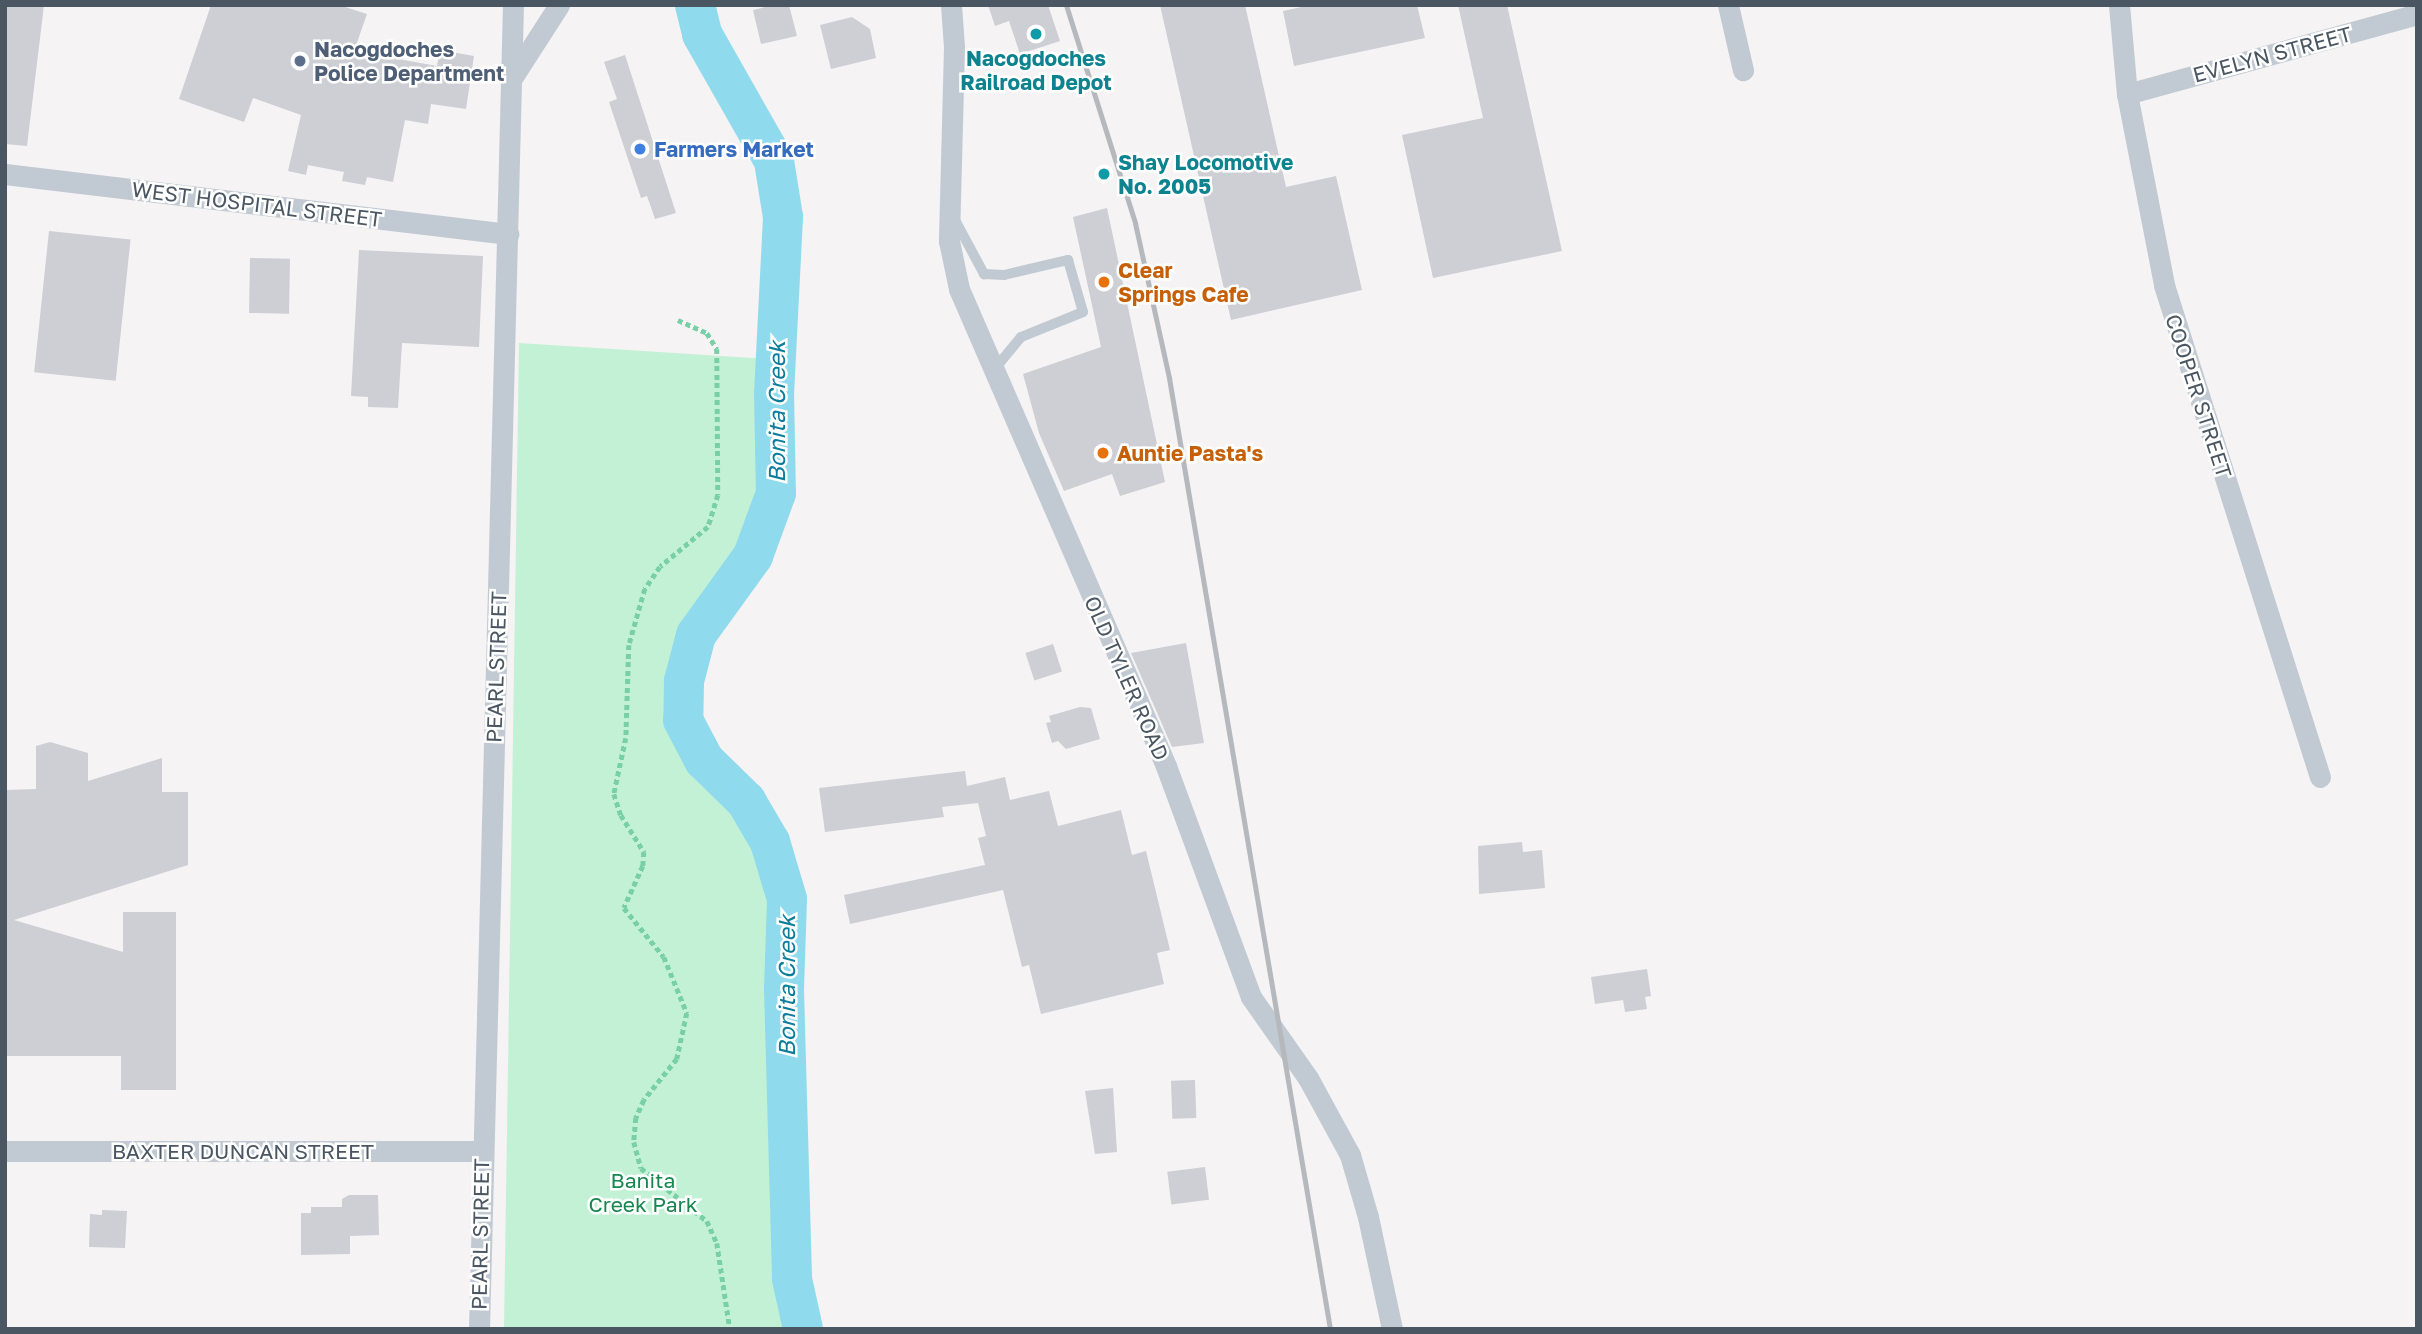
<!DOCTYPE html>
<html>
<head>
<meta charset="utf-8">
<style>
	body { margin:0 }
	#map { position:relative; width:2422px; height:1334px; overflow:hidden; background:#f5f3f3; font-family:"Golos Text",sans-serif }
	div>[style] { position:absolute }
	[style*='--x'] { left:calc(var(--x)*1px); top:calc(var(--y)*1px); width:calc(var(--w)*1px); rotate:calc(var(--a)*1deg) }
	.green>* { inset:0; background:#c3f1d5 }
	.river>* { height:40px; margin:-20px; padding:0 20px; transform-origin:20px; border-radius:20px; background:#90daee }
	.building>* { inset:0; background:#cdcfd5; transform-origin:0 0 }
	.path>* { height:4.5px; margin-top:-2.25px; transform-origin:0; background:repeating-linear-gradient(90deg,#7ad0a6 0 5px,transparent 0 8.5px) }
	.service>* { height:10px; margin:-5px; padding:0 5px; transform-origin:5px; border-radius:5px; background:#c1cad2 }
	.minor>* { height:21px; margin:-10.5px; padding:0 10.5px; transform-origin:10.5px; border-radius:10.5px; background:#c1cad2 }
	.rail>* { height:5px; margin:-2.5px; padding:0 2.5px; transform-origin:2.5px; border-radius:2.5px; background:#b5b8bd }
	.dots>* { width:19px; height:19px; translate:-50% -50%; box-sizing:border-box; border:4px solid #fff; border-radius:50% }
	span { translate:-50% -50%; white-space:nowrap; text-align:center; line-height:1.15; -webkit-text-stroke:5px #fff; paint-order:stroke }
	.service-label { font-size:21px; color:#4e5e75; font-weight:700 }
	.left { translate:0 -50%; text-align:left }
	.street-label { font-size:21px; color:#4a5661 }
	.culture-label { font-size:21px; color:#0d838f; font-weight:700 }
	.shop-label { font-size:21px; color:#366cbe; font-weight:700 }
	.food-label { font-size:21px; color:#c56008; font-weight:700 }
	.park-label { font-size:21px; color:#17864f }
	.water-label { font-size:23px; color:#0c7c9b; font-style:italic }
	.frame { position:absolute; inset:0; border:7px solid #4a5661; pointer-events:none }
</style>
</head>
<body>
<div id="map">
	<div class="green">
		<div style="clip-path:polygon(519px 343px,767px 359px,772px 495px,749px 554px,692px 632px,678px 680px,677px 722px,698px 765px,741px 809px,761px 844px,776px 900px,782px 1280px,794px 1329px,504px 1329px)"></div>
	</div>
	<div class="river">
		<div style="--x:695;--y:5;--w:30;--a:76"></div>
		<div style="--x:702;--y:34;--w:146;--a:60.4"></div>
		<div style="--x:774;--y:161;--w:57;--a:80.9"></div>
		<div style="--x:783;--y:217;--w:175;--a:92.9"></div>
		<div style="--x:774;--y:392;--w:101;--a:88.9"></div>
		<div style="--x:776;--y:493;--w:67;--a:110.1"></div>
		<div style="--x:753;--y:556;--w:97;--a:125.8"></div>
		<div style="--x:696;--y:635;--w:48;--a:104.6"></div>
		<div style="--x:684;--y:681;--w:39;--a:91"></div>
		<div style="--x:683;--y:720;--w:45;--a:62.3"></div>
		<div style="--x:704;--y:760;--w:59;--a:44.3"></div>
		<div style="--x:746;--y:801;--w:48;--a:59.7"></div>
		<div style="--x:770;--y:842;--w:59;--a:73.4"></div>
		<div style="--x:787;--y:899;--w:91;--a:91.9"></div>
		<div style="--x:784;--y:990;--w:289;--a:88.4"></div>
		<div style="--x:792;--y:1279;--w:51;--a:77.6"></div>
	</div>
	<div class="building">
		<div style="clip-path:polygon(5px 5px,44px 5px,27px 146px,5px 144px)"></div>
		<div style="clip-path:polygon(211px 5px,339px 5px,367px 14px,354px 51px,437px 66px,440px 50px,474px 56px,466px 109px,431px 104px,428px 124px,405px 120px,393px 182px,367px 177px,365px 185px,342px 181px,344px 172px,308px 165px,306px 175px,288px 171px,301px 115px,253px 98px,244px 122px,179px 99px)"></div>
		<div style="clip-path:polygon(774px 5px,789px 5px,797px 36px,761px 44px,753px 10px)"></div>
		<div style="clip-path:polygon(988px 5px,1048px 5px,1060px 41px,1020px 54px,1009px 21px,995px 26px)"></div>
		<div style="clip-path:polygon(1160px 5px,1245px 5px,1286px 187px,1336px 176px,1362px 290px,1231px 320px)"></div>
		<div style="clip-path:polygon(1311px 5px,1417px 5px,1425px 38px,1294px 66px,1283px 11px)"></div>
		<div style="clip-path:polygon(1458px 5px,1507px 5px,1562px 251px,1433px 278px,1402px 135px,1483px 118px)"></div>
		<div style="clip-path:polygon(852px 17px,870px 29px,876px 58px,831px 69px,820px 25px)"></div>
		<div style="clip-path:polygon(625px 55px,676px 213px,655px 219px,647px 196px,641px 198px,609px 102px,617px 99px,604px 62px)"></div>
		<div style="clip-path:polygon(1107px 208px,1165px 482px,1120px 496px,1112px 474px,1064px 491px,1039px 433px,1023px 374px,1101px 347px,1073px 217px)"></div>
		<div style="left:49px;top:231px;width:82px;height:142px;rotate:6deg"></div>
		<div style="clip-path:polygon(359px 250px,483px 256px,479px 347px,402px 343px,398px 408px,368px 407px,368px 397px,351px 396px)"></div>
		<div style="left:250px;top:258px;width:40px;height:55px;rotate:1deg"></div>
		<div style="clip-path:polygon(1186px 643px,1204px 743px,1172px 747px,1131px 653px)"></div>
		<div style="left:1053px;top:644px;width:29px;height:29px;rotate:72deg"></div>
		<div style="clip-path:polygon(1080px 707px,1091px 708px,1100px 739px,1066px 749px,1058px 741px,1052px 743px,1046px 723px,1051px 722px,1049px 716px)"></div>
		<div style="clip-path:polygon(50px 742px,88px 753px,88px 781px,162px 758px,162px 792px,188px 792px,188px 865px,14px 920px,123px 952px,123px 912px,176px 912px,176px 1090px,121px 1090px,121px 1056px,5px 1056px,5px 790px,36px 789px,36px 746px)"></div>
		<div style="clip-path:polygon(965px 771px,967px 786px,1005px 777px,1010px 800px,1049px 791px,1058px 826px,1121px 810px,1132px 855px,1146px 851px,1170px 950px,1157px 953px,1164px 984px,1041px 1014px,1029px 965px,1022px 967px,1003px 890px,850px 924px,844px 895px,985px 865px,978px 838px,986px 836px,978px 803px,942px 807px,944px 817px,825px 832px,819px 788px)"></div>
		<div style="clip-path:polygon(1522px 842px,1523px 852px,1542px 850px,1545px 888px,1479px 894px,1478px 846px)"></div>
		<div style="clip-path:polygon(1647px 969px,1651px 996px,1645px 997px,1647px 1009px,1625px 1012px,1623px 1000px,1595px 1004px,1591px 977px)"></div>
		<div style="left:1195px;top:1080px;width:38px;height:24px;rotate:88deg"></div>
		<div style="clip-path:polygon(1113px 1088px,1117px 1152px,1095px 1154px,1085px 1091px)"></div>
		<div style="left:1205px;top:1167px;width:33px;height:38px;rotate:83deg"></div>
		<div style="clip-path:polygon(349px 1195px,378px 1195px,379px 1235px,350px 1236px,350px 1254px,301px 1255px,301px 1213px,311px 1213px,311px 1207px,342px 1207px,342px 1199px)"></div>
		<div style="clip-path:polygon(102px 1210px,127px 1211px,125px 1248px,89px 1247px,90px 1214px,102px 1215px)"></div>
	</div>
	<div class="path">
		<div style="--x:678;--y:320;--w:32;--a:24"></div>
		<div style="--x:707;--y:333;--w:19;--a:58"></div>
		<div style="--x:717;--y:349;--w:146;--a:89.6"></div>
		<div style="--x:718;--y:495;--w:34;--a:107"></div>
		<div style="--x:708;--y:527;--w:62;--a:140.2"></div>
		<div style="--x:660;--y:567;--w:27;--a:124"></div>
		<div style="--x:645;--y:589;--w:58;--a:105.9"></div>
		<div style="--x:629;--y:645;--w:93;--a:91.8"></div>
		<div style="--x:626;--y:738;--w:57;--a:102.1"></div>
		<div style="--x:614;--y:794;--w:22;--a:72"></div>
		<div style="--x:621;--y:815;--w:44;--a:58.1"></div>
		<div style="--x:644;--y:852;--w:14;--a:94"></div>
		<div style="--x:643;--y:866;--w:46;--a:114.3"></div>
		<div style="--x:624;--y:908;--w:63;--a:50.8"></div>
		<div style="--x:664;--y:957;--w:61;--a:67.7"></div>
		<div style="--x:687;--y:1013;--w:47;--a:102.3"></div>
		<div style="--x:677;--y:1059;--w:53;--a:128.8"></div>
		<div style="--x:644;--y:1100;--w:20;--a:114"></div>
		<div style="--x:636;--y:1118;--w:24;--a:95"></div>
		<div style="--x:634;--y:1142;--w:27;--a:75"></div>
		<div style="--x:641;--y:1168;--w:85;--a:38.8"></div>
		<div style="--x:707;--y:1221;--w:24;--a:66"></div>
		<div style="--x:717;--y:1243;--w:87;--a:81.4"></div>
	</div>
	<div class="service">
		<div style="--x:954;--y:218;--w:64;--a:61.8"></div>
		<div style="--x:984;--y:274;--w:20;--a:3"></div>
		<div style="--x:1004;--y:275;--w:66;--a:-13.2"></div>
		<div style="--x:1068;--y:260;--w:54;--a:73.9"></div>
		<div style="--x:1083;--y:312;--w:67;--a:158"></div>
		<div style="--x:1021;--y:337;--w:44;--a:129.5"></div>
	</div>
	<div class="minor">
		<div style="--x:951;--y:5;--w:42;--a:85.9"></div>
		<div style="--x:954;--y:47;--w:194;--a:91.5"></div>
		<div style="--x:949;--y:241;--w:49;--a:78.2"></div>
		<div style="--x:959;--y:289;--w:520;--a:66.54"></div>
		<div style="--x:1166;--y:766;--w:246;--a:69.8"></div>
		<div style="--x:1251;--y:997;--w:99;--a:54.9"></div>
		<div style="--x:1308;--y:1078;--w:88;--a:61.4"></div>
		<div style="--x:1350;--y:1155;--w:65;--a:73.8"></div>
		<div style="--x:1368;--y:1217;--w:115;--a:77.9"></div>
		<div style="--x:1728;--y:5;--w:67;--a:77"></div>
		<div style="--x:2119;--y:5;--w:89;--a:84.9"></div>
		<div style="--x:2127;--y:94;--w:195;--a:79"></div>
		<div style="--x:2164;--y:285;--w:516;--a:72.41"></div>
		<div style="--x:512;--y:78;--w:87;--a:-57.2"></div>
		<div style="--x:2127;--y:94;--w:301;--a:-15.4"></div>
		<div style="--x:5;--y:174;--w:507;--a:6.8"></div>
		<div style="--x:5;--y:1151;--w:476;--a:0"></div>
		<div style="--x:479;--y:1329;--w:1324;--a:-88.53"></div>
	</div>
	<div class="rail">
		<div style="--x:1066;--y:5;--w:229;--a:72.4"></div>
		<div style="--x:1135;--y:223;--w:159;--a:77.6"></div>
		<div style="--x:1169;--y:378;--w:965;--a:80.39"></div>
	</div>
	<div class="dots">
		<div style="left:1036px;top:34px;background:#0f9aa8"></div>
		<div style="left:300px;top:61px;background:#5c6f8a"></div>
		<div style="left:640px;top:149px;background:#3f7fe0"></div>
		<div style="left:1104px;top:174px;background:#0f9aa8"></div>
		<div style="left:1104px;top:282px;background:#e8710a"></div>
		<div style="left:1103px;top:453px;background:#e8710a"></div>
	</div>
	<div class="service-label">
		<span class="left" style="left:314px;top:61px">Nacogdoches<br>Police Department</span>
	</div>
	<div class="street-label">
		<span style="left:2272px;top:54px;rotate:-15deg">EVELYN STREET</span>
		<span style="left:257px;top:204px;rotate:7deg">WEST HOSPITAL STREET</span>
		<span style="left:2199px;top:396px;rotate:72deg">COOPER STREET</span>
		<span style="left:496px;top:667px;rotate:-88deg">PEARL STREET</span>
		<span style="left:1127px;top:678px;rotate:66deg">OLD TYLER ROAD</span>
		<span style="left:243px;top:1151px">BAXTER DUNCAN STREET</span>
		<span style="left:480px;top:1234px;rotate:-89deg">PEARL STREET</span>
	</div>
	<div class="culture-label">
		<span style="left:1036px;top:70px">Nacogdoches<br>Railroad Depot</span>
		<span class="left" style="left:1118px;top:174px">Shay Locomotive<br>No. 2005</span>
	</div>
	<div class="shop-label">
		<span class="left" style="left:654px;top:149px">Farmers Market</span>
	</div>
	<div class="food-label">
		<span class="left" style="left:1118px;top:282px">Clear<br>Springs Cafe</span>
		<span class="left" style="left:1117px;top:453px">Auntie Pasta's</span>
	</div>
	<div class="park-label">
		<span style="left:643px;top:1192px">Banita<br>Creek Park</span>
	</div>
	<div class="water-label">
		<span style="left:776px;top:412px;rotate:-90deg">Bonita Creek</span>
		<span style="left:786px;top:986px;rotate:-90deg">Bonita Creek</span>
	</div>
	<div class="frame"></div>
</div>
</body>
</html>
